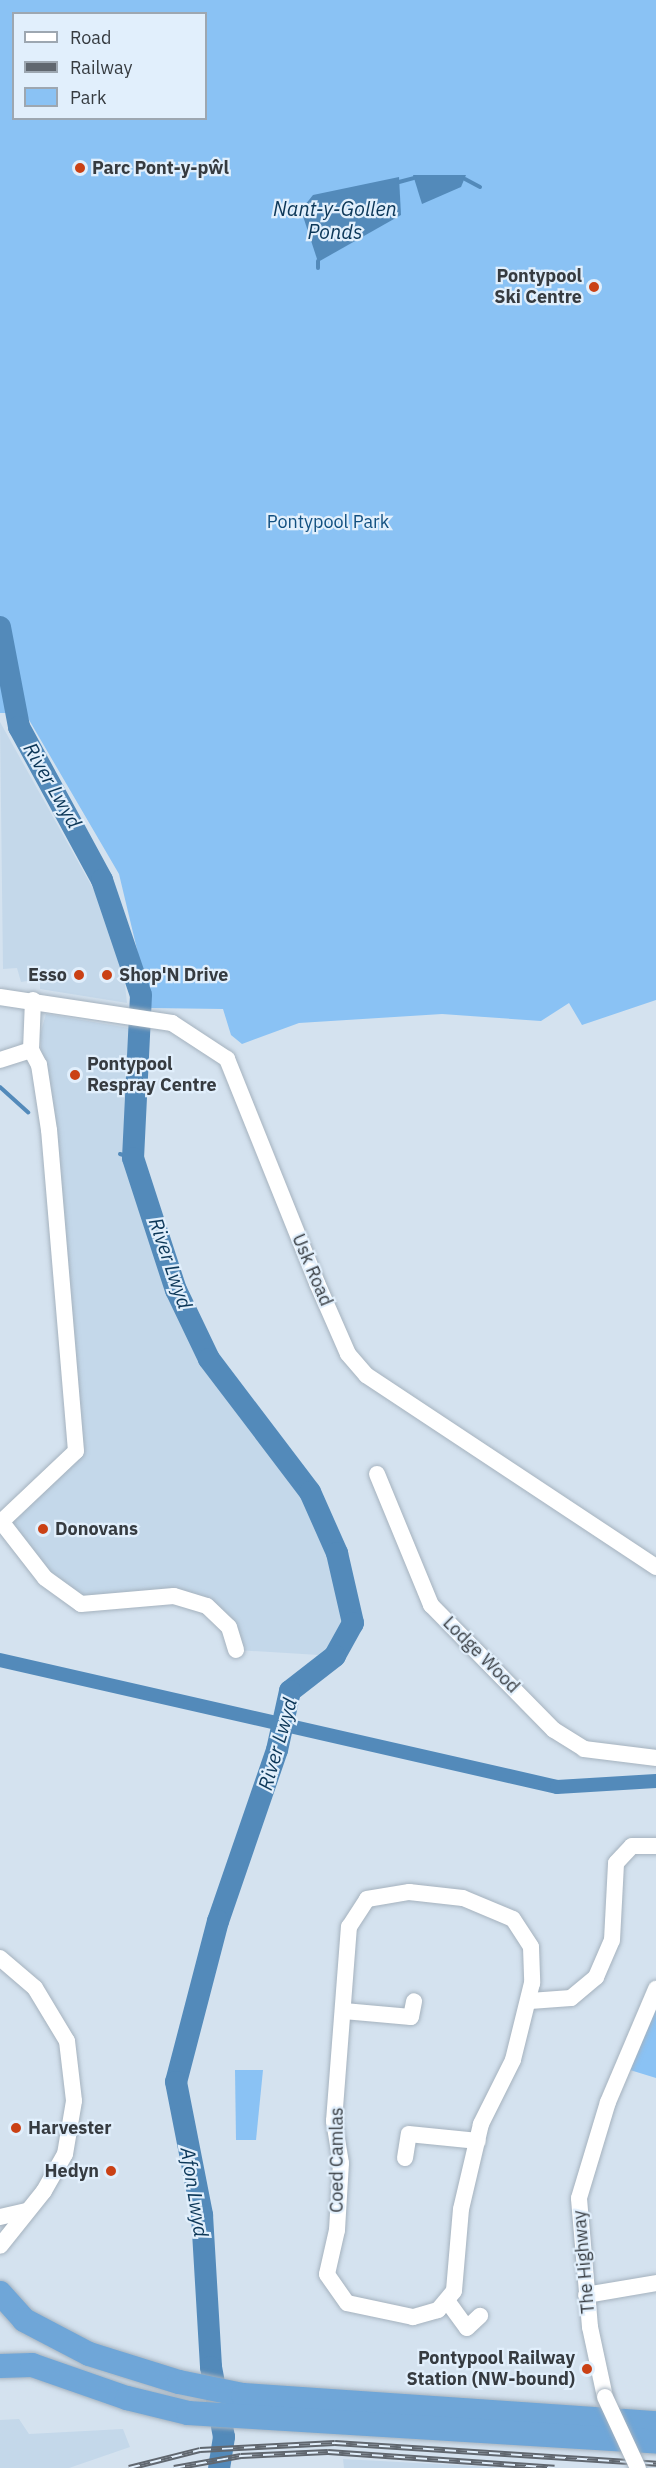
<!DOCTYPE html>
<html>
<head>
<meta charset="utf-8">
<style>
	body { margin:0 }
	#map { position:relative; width:656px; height:2468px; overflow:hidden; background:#d4e2ef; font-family:"IBM Plex Sans",sans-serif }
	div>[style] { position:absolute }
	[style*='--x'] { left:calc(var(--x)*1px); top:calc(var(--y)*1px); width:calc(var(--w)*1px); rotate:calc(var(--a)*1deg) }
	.built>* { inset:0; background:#c4d8ea }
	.green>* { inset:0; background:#8ac2f4 }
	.water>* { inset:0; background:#538aba }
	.stream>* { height:4px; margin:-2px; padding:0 2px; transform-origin:2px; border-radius:2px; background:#538aba }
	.canal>* { height:14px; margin:-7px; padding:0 7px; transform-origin:7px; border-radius:7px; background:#538aba }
	.river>* { height:22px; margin:-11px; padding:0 11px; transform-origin:11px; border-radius:11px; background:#538aba }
	.roads { filter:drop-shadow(0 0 2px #a5b2be) drop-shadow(0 0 2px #a5b2be) }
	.minor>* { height:16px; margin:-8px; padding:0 8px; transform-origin:8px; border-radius:8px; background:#fff }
	.highway>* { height:24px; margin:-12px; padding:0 12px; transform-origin:12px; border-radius:12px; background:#6fa6d8 }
	.rail>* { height:6px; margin-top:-3px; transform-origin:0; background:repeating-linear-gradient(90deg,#e1effc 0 11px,#60676f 0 22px); box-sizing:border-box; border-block:2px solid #60676f }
	.bridges { filter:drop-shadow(0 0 2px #a5b2be) drop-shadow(0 0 2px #a5b2be) }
	.minor-bridge>* { height:16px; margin:-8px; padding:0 8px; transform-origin:8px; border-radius:8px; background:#fff }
	.dots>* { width:16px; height:16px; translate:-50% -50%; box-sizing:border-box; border:3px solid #e1effc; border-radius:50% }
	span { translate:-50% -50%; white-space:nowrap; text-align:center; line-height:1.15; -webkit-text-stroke:4.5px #e1effc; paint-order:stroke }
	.poi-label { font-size:18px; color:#363b40; font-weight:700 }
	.left { translate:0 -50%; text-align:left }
	.right { translate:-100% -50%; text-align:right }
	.park-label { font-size:18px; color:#125080 }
	.street-label { font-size:18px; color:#363b40 }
	.water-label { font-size:20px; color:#0c3758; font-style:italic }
	.legend { position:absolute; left:12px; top:12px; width:195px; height:108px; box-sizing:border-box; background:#e1effc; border:2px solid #9da7b1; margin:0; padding:8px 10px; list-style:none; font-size:18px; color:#363b40 }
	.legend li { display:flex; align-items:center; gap:12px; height:30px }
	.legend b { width:30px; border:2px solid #9da7b1 }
</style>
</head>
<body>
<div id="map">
	<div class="built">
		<div style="clip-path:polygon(0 722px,105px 910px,121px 949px,127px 1003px,40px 989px,40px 979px,21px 982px,17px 968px,3px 969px)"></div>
		<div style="clip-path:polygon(46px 1014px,129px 1028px,133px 1158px,176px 1290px,209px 1359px,310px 1492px,337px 1553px,353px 1623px,335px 1656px,236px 1650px,229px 1627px,174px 1596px,81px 1604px,1px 1522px,76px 1451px,40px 1035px)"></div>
		<div style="clip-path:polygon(19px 2419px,29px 2434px,123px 2429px,130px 2447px,69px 2468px,0 2468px,0 2420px)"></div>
		<div style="clip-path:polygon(343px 2459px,491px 2467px,495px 2468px,344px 2468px)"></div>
	</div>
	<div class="green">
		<div style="clip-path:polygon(evenodd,0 0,656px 0,656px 1000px,582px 1025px,569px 1003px,541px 1021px,442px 1014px,299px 1023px,242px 1044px,231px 1035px,223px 1009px,151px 1008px,119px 874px,25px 713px,0 713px,0 0,14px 14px,206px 14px,206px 118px,14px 118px,14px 14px)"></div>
		<div style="clip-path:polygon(656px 2004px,656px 2078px,630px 2070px)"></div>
		<div style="clip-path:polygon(235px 2070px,263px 2070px,256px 2140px,236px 2140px)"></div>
	</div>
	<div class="water">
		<div style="clip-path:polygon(413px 175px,466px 175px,461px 187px,422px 204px)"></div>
		<div style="clip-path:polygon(399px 177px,401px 215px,318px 262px,301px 210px,313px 195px)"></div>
	</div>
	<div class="stream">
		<div style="--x:465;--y:179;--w:17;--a:28"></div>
		<div style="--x:399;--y:182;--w:16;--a:-15"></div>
		<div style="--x:318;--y:268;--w:7;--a:-90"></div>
		<div style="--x:0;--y:1087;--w:38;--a:42"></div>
		<div style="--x:120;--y:1154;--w:14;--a:17"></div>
	</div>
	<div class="canal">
		<div style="--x:0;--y:1660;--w:571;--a:12.84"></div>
		<div style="--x:557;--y:1787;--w:99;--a:-3.5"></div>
	</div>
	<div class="river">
		<div style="--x:0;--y:627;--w:102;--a:79.2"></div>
		<div style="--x:19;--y:727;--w:174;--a:61.5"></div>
		<div style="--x:102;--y:880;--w:121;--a:71.3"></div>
		<div style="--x:141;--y:995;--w:163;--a:92.8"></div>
		<div style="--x:133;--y:1158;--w:139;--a:72"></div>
		<div style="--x:176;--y:1290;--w:76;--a:64.4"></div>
		<div style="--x:209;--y:1359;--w:167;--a:52.8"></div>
		<div style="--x:310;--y:1492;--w:67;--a:66.1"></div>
		<div style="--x:337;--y:1553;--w:72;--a:77.1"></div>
		<div style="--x:353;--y:1623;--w:38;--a:119"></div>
		<div style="--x:335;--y:1656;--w:57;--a:142.1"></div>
		<div style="--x:290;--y:1691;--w:60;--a:102.4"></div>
		<div style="--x:277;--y:1750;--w:181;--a:109"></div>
		<div style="--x:218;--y:1921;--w:166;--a:104.6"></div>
		<div style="--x:176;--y:2082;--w:136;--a:78.9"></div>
		<div style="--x:202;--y:2215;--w:152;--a:86.6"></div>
		<div style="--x:211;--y:2367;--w:71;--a:79.5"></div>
		<div style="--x:224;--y:2437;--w:31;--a:99"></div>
	</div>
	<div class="roads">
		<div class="minor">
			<div style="--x:0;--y:997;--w:174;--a:8.6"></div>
			<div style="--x:172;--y:1023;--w:66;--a:33.2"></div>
			<div style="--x:227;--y:1059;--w:241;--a:68.1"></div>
			<div style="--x:317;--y:1283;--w:77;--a:66.4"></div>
			<div style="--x:348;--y:1354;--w:28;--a:49"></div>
			<div style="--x:366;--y:1375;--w:348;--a:33.5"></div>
			<div style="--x:0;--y:1060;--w:33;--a:-18"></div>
			<div style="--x:31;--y:1050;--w:50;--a:-87.7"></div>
			<div style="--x:377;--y:1474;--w:142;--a:67.6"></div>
			<div style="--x:431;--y:1605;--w:175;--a:45.5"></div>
			<div style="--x:554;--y:1730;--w:36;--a:32"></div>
			<div style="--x:584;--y:1749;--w:73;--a:7.1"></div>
			<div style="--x:0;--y:1520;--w:73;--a:52.2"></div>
			<div style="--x:45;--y:1578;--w:44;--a:35.8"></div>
			<div style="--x:81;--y:1604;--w:93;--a:-4.9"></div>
			<div style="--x:174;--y:1596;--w:34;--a:17"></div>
			<div style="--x:207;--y:1606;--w:30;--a:44"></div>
			<div style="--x:229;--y:1627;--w:24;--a:73"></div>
			<div style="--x:1;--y:1522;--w:103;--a:-43.4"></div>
			<div style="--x:76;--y:1451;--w:322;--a:-94.8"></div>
			<div style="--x:49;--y:1130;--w:66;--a:-98.7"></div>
			<div style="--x:39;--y:1065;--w:17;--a:-118"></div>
			<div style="--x:409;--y:1892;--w:54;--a:6.3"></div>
			<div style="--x:463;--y:1898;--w:54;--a:22.8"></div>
			<div style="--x:513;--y:1919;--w:33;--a:57"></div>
			<div style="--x:531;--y:1947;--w:36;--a:88"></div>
			<div style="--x:532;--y:1983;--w:79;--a:103.9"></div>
			<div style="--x:513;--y:2060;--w:72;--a:116.6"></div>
			<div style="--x:481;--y:2124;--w:87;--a:103.2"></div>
			<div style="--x:461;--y:2209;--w:82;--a:94.9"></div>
			<div style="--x:454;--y:2291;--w:25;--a:130"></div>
			<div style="--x:438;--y:2310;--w:26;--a:164"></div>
			<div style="--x:413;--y:2317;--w:67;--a:-168"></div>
			<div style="--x:347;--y:2303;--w:35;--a:-125"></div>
			<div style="--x:327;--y:2274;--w:45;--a:-77.2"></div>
			<div style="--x:337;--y:2230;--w:67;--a:-86.6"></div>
			<div style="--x:341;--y:2163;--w:43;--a:-99.5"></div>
			<div style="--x:334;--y:2121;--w:195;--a:-85.6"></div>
			<div style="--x:349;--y:1927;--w:33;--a:-57"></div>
			<div style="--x:367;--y:1899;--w:43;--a:-9.5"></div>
			<div style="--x:0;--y:1958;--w:46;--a:40.6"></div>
			<div style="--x:35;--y:1988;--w:62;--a:58.9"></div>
			<div style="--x:67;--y:2041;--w:60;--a:83.3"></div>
			<div style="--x:74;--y:2101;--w:54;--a:99.6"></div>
			<div style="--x:65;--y:2154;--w:43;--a:119.6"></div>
			<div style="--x:44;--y:2191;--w:70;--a:128.7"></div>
			<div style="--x:530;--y:2001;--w:41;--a:-4.2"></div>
			<div style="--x:571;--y:1998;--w:33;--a:-40"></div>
			<div style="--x:596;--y:1977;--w:40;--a:-66.6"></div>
			<div style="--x:612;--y:1940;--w:77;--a:-87"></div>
			<div style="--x:616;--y:1863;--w:23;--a:-47"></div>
			<div style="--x:632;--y:1846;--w:24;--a:0"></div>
			<div style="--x:344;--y:2011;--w:67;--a:5.1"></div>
			<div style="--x:411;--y:2017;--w:16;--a:-79"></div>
			<div style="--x:405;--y:2158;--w:24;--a:-81"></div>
			<div style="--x:409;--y:2134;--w:69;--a:5.8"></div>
			<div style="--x:0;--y:2217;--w:28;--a:-13"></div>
			<div style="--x:586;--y:2295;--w:71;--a:-9.7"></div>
			<div style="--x:448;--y:2302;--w:32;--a:54"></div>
			<div style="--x:467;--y:2328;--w:18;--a:-43"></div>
			<div style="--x:605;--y:2397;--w:72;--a:-102.1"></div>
			<div style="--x:590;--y:2327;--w:129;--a:-94.9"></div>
			<div style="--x:579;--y:2198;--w:100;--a:-73.2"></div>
			<div style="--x:608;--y:2102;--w:123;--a:-67"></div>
		</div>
		<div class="highway">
			<div style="--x:0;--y:2293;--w:36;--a:48"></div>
			<div style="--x:24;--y:2320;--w:73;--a:27.6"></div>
			<div style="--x:89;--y:2354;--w:94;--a:17.3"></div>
			<div style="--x:179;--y:2382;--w:65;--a:11.5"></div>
			<div style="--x:243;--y:2395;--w:414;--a:3.9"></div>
			<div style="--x:0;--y:2366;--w:32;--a:-2"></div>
			<div style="--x:32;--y:2365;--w:101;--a:19.2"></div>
			<div style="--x:127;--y:2398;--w:63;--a:13.8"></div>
			<div style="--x:188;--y:2413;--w:469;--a:3.5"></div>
		</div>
	</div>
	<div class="rail">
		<div style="--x:129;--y:2468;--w:73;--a:-14.2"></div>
		<div style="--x:200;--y:2450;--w:135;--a:-3"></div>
		<div style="--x:335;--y:2443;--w:322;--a:3.7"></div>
		<div style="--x:174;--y:2468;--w:68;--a:-10.2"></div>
		<div style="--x:241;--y:2456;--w:87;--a:-2.6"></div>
		<div style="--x:328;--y:2452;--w:227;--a:4"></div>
	</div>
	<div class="bridges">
		<div class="minor-bridge">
			<div style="--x:605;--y:2397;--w:78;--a:65.1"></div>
		</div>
	</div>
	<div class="dots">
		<div style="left:80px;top:168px;background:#ca4115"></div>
		<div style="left:594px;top:287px;background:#ca4115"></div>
		<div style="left:79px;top:975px;background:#ca4115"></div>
		<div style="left:107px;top:975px;background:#ca4115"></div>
		<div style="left:75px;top:1075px;background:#ca4115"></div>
		<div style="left:43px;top:1529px;background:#ca4115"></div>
		<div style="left:16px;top:2128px;background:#ca4115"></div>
		<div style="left:111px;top:2171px;background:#ca4115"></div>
		<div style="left:587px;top:2369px;background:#ca4115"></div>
	</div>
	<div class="poi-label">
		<span class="left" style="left:92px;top:168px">Parc Pont-y-pŵl</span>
		<span class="right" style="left:582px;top:287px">Pontypool<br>Ski Centre</span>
		<span class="right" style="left:67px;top:975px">Esso</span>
		<span class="left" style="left:119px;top:975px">Shop'N Drive</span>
		<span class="left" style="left:87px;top:1075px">Pontypool<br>Respray Centre</span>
		<span class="left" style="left:55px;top:1529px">Donovans</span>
		<span class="left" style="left:28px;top:2128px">Harvester</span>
		<span class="right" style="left:99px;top:2171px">Hedyn</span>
		<span class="right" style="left:575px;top:2369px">Pontypool Railway<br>Station (NW-bound)</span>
	</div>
	<div class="park-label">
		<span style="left:328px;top:522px">Pontypool Park</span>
	</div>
	<div class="street-label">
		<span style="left:312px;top:1270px;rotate:67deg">Usk Road</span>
		<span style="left:481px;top:1655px;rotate:45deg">Lodge Wood</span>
		<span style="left:337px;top:2160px;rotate:-90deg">Coed Camlas</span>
		<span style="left:584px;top:2262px;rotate:-95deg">The Highway</span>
	</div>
	<div class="water-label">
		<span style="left:335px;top:220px">Nant-y-Gollen<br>Ponds</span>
		<span style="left:53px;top:785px;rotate:60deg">River Lwyd</span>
		<span style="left:171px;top:1263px;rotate:71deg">River Lwyd</span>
		<span style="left:277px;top:1744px;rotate:-74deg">River Lwyd</span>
		<span style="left:195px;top:2192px;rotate:81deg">Afon Lwyd</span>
	</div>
	<ul class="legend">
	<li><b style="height:8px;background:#fff"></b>Road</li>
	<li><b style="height:8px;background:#60676f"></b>Railway</li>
	<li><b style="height:16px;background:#8ac2f4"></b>Park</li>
	</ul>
</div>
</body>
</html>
